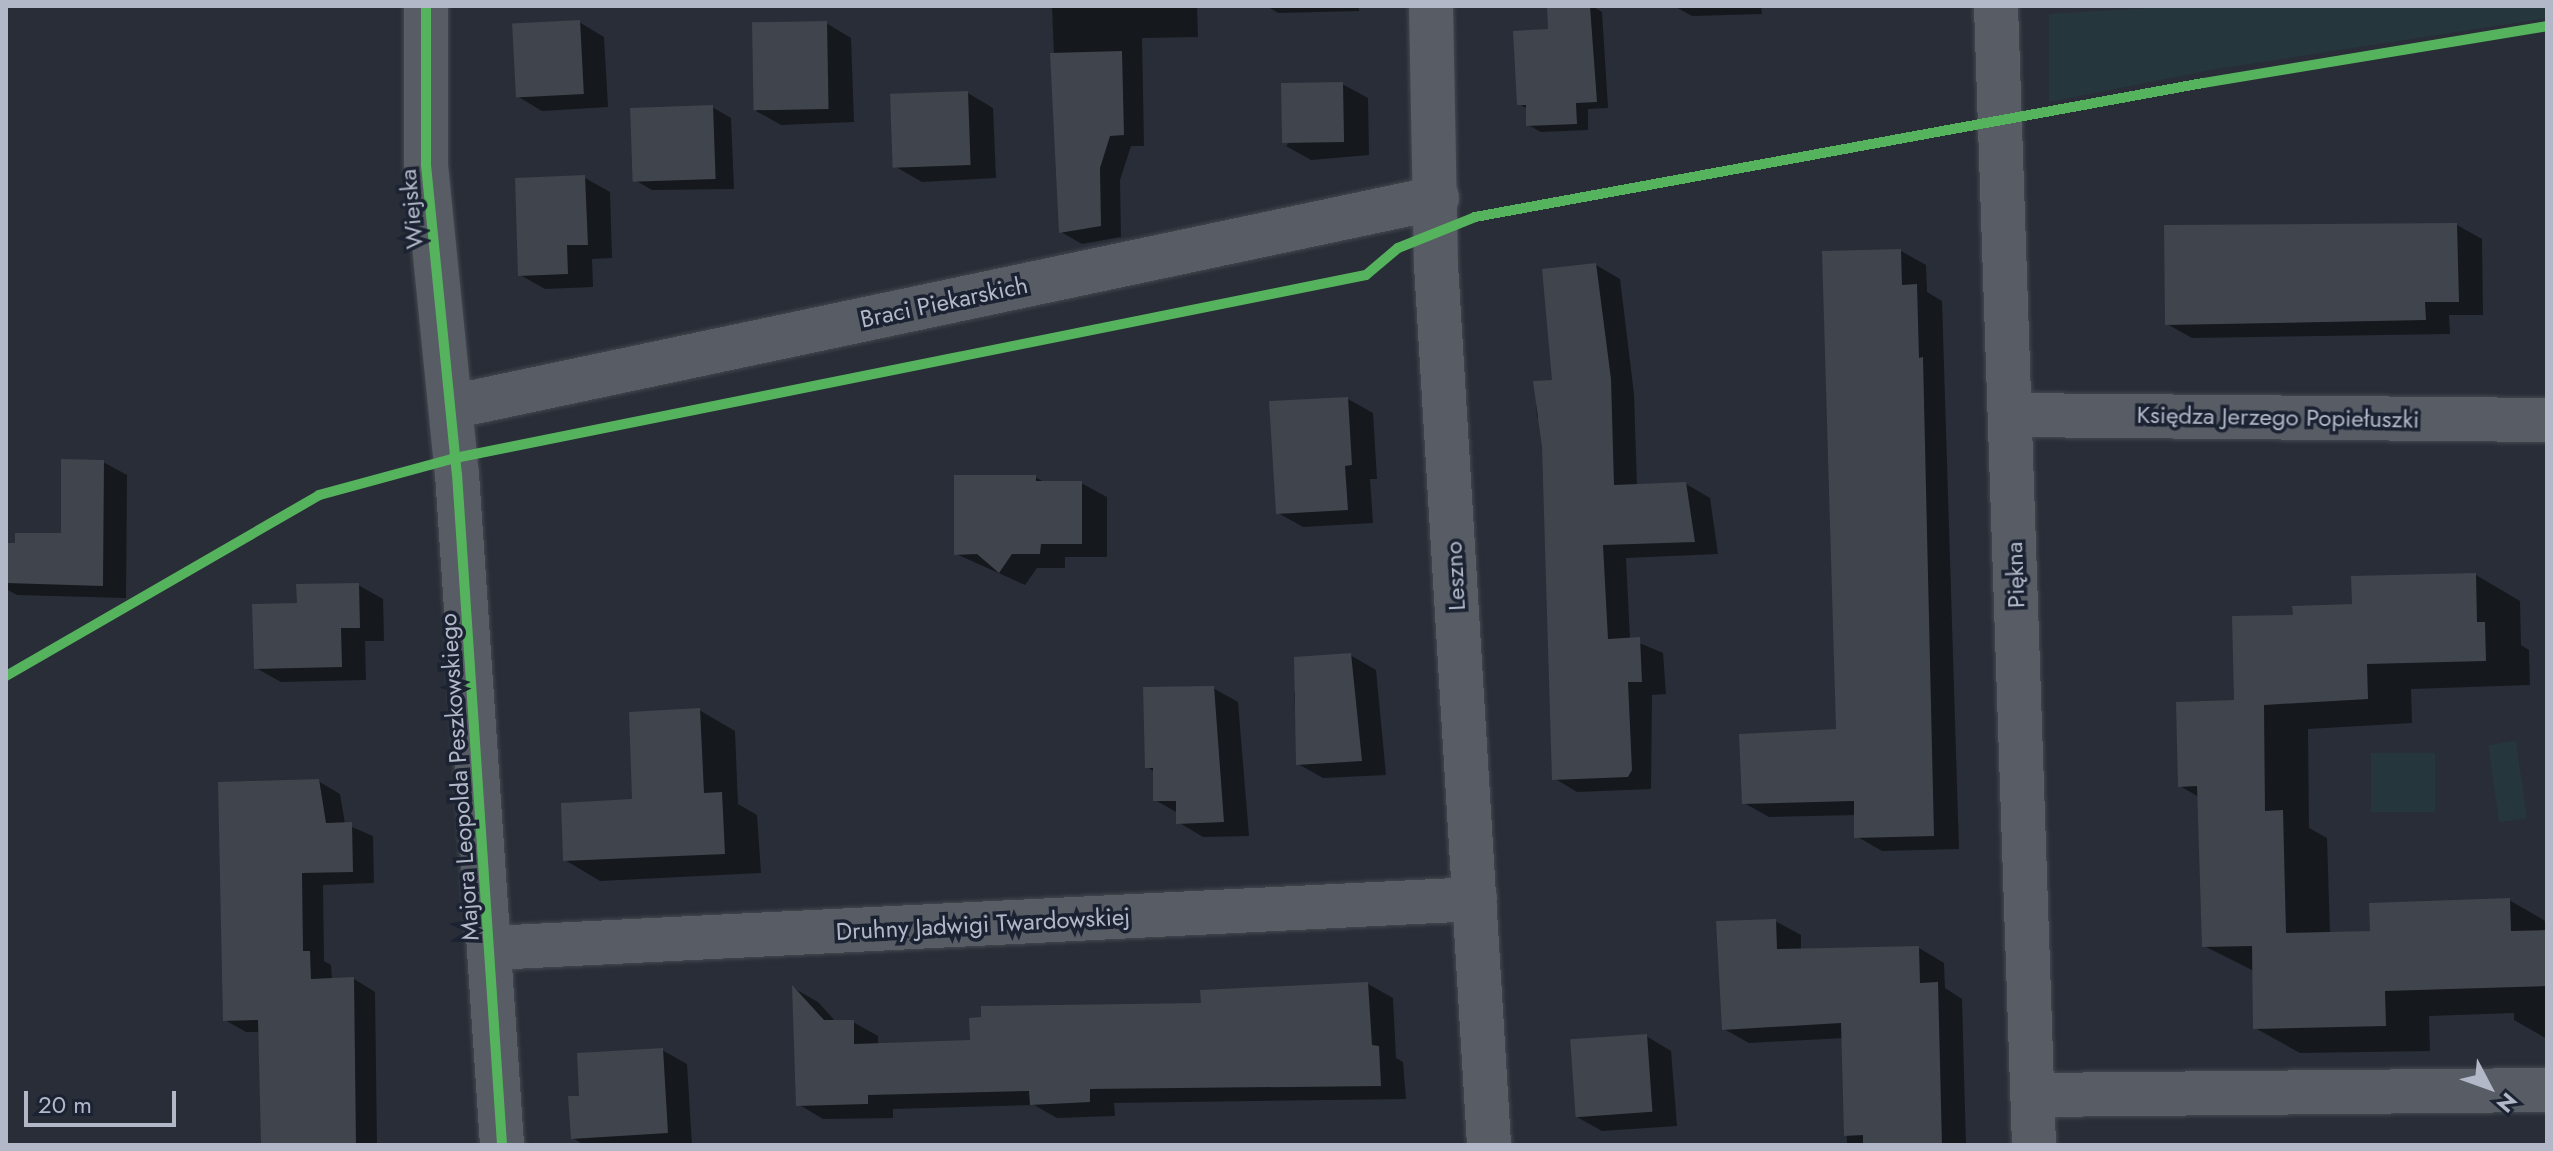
<!DOCTYPE html>
<html>
<head>
<meta charset="utf-8">
<style>
	body { margin:0 }
	#map { position:relative; width:2553px; height:1151px; overflow:hidden; background:#282d37; font-family:Jost,sans-serif }
	div>[style] { position:absolute }
	[style*='--x'] { left:calc(var(--x)*1px); top:calc(var(--y)*1px); width:calc(var(--w)*1px); rotate:calc(var(--a)*1deg) }
	.green>* { inset:0; background:#25373d; transform-origin:0 0 }
	.shadow>* { inset:0; background:#0007 }
	.building>* { inset:0; background:#40444c; transform-origin:0 0 }
	.roads { filter:drop-shadow(0 0 2px #444850) drop-shadow(0 0 2px #444850) }
	.minor>* { height:44px; margin:-22px; padding:0 22px; transform-origin:22px; border-radius:22px; background:#585c65 }
	.cycleway>* { height:10px; margin:-5px; padding:0 5px; transform-origin:5px; border-radius:5px; background:#56b35d }
	span { translate:-50% -50%; white-space:nowrap; text-align:center; line-height:1.15; -webkit-text-stroke:7px #1b2232; paint-order:stroke }
	.street-label { font-size:24px; color:#b2b8c8 }
	.frame { position:absolute; inset:0; border:8px solid #b2b8c8; pointer-events:none }
	.north { position:absolute; left:2449px; top:1047px; width:80px; height:80px; -webkit-text-stroke:6px #1b2232; paint-order:stroke; rotate:131deg; font-size:22px; font-weight:700; line-height:32px; text-align:center; color:#b2b8c8 }
	.north::after { content:''; display:block; margin:auto; width:28px; height:36px; background:#b2b8c8; clip-path:polygon(50% 0,100% 100%,50% 72%,0 100%) }
	.scale { position:absolute; left:24px; top:1091px; width:152px; height:36px; box-sizing:border-box; border:4px solid #b2b8c8; border-top:0; padding-left:10px; font-size:24px; line-height:28px; white-space:nowrap; color:#b2b8c8; -webkit-text-stroke:6px #1b2232; paint-order:stroke }
</style>
</head>
<body>
<div id="map">
	<div class="green">
		<div style="clip-path:polygon(2185px 6px,2547px 6px,2547px 18px,2216px 69px,2049px 102px,2049px 14px)"></div>
		<div style="left:2516px;top:741px;width:78px;height:28px;rotate:82deg"></div>
		<div style="left:2435px;top:753px;width:59px;height:64px;rotate:90deg"></div>
	</div>
	<div class="shadow">
		<div style="clip-path:polygon(1052px 6px,1197px 6px,1198px 37px,1142px 38px,1144px 146px,1131px 146px,1120px 180px,1121px 237px,1082px 244px,1061px 232px)"></div>
		<div style="clip-path:polygon(1267px 6px,1359px 6px,1359px 11px,1278px 13px)"></div>
		<div style="clip-path:polygon(1566px 6px,1592px 6px,1602px 12px,1608px 108px,1588px 109px,1588px 130px,1541px 132px,1528px 125px,1528px 109px,1519px 104px)"></div>
		<div style="clip-path:polygon(1674px 6px,1761px 6px,1762px 14px,1692px 16px)"></div>
		<div style="clip-path:polygon(579px 22px,604px 37px,608px 107px,542px 111px,517px 96px)"></div>
		<div style="clip-path:polygon(826px 23px,851px 38px,854px 122px,781px 125px,756px 111px)"></div>
		<div style="clip-path:polygon(1342px 84px,1368px 98px,1369px 155px,1311px 160px,1286px 146px)"></div>
		<div style="clip-path:polygon(968px 93px,993px 108px,996px 178px,922px 182px,896px 167px)"></div>
		<div style="clip-path:polygon(712px 107px,731px 118px,734px 189px,652px 190px,633px 179px)"></div>
		<div style="clip-path:polygon(585px 178px,610px 192px,612px 258px,592px 259px,593px 287px,545px 289px,520px 275px)"></div>
		<div style="clip-path:polygon(2457px 225px,2482px 239px,2483px 315px,2449px 315px,2450px 334px,2192px 338px,2167px 324px)"></div>
		<div style="clip-path:polygon(1901px 251px,1926px 265px,1927px 292px,1942px 301px,1959px 849px,1882px 851px,1856px 836px,1856px 815px,1769px 817px,1744px 803px,1838px 731px)"></div>
		<div style="clip-path:polygon(1596px 265px,1620px 279px,1634px 394px,1637px 486px,1686px 484px,1710px 498px,1718px 554px,1626px 558px,1630px 639px,1663px 653px,1666px 694px,1652px 695px,1651px 789px,1577px 792px,1554px 778px,1542px 421px,1537px 417px,1535px 383px,1554px 382px)"></div>
		<div style="clip-path:polygon(1348px 399px,1373px 413px,1377px 479px,1370px 479px,1373px 523px,1303px 527px,1278px 513px)"></div>
		<div style="clip-path:polygon(103px 462px,127px 475px,126px 598px,17px 595px,6px 589px,6px 545px,63px 535px)"></div>
		<div style="clip-path:polygon(1035px 477px,1046px 483px,1081px 483px,1107px 497px,1107px 557px,1065px 557px,1065px 568px,1037px 568px,1025px 585px,956px 554px)"></div>
		<div style="clip-path:polygon(2476px 575px,2520px 601px,2521px 645px,2529px 650px,2530px 685px,2411px 689px,2412px 723px,2308px 729px,2309px 828px,2327px 838px,2330px 934px,2372px 933px,2509px 900px,2547px 922px,2547px 1039px,2514px 1020px,2514px 1013px,2429px 1016px,2430px 1051px,2300px 1053px,2255px 1028px,2254px 971px,2204px 946px,2199px 797px,2180px 786px,2295px 617px)"></div>
		<div style="clip-path:polygon(358px 585px,383px 599px,384px 641px,365px 641px,366px 680px,281px 682px,256px 668px,299px 605px)"></div>
		<div style="clip-path:polygon(1350px 655px,1376px 670px,1386px 775px,1323px 778px,1298px 764px,1294px 692px)"></div>
		<div style="clip-path:polygon(1213px 688px,1238px 702px,1249px 836px,1203px 837px,1178px 822px,1178px 813px,1155px 800px,1155px 772px,1147px 767px)"></div>
		<div style="clip-path:polygon(699px 710px,735px 731px,738px 804px,757px 815px,761px 873px,600px 881px,565px 860px,634px 801px)"></div>
		<div style="clip-path:polygon(318px 781px,340px 794px,345px 824px,373px 836px,374px 883px,323px 885px,324px 961px,331px 965px,332px 980px,354px 979px,375px 992px,377px 1145px,263px 1145px,260px 1032px,246px 1032px,225px 1020px)"></div>
		<div style="clip-path:polygon(1775px 921px,1801px 935px,1801px 951px,1919px 948px,1944px 963px,1945px 988px,1962px 999px,1966px 1145px,1847px 1145px,1844px 1038px,1749px 1043px,1724px 1029px)"></div>
		<div style="clip-path:polygon(1368px 984px,1393px 998px,1396px 1058px,1403px 1062px,1406px 1099px,1114px 1103px,1115px 1116px,1057px 1118px,1034px 1105px,893px 1109px,893px 1118px,823px 1119px,798px 1104px,795px 989px,818px 1002px,836px 1022px,853px 1022px,878px 1036px,878px 1045px,972px 1042px)"></div>
		<div style="clip-path:polygon(1646px 1036px,1671px 1051px,1677px 1126px,1602px 1131px,1577px 1117px)"></div>
		<div style="clip-path:polygon(662px 1050px,687px 1064px,692px 1145px,584px 1145px,573px 1138px)"></div>
	</div>
	<div class="building">
		<div style="clip-path:polygon(1547px 6px,1590px 6px,1597px 102px,1576px 103px,1577px 124px,1526px 126px,1526px 105px,1517px 105px,1513px 31px,1548px 29px)"></div>
		<div style="left:580px;top:20px;width:74px;height:68px;rotate:87deg"></div>
		<div style="left:827px;top:21px;width:88px;height:75px;rotate:89deg"></div>
		<div style="clip-path:polygon(1122px 51px,1124px 135px,1110px 136px,1100px 168px,1101px 226px,1059px 233px,1050px 53px)"></div>
		<div style="left:1343px;top:82px;width:60px;height:62px;rotate:89deg"></div>
		<div style="left:968px;top:91px;width:74px;height:78px;rotate:88deg"></div>
		<div style="left:713px;top:105px;width:74px;height:83px;rotate:88deg"></div>
		<div style="clip-path:polygon(585px 175px,588px 245px,567px 245px,568px 274px,518px 276px,515px 178px)"></div>
		<div style="clip-path:polygon(2457px 223px,2459px 302px,2425px 302px,2426px 320px,2165px 325px,2164px 225px)"></div>
		<div style="clip-path:polygon(1901px 249px,1902px 285px,1917px 284px,1919px 358px,1923px 357px,1934px 836px,1854px 838px,1854px 801px,1742px 804px,1739px 734px,1836px 729px,1822px 251px)"></div>
		<div style="clip-path:polygon(1596px 263px,1611px 379px,1614px 485px,1686px 482px,1695px 542px,1603px 545px,1608px 639px,1640px 637px,1642px 682px,1628px 682px,1632px 770px,1628px 777px,1552px 780px,1542px 447px,1533px 381px,1552px 380px,1542px 269px)"></div>
		<div style="clip-path:polygon(1348px 397px,1352px 465px,1345px 466px,1348px 510px,1276px 514px,1269px 401px)"></div>
		<div style="clip-path:polygon(61px 459px,104px 460px,103px 586px,6px 583px,6px 543px,15px 543px,15px 533px,61px 533px)"></div>
		<div style="clip-path:polygon(954px 475px,1036px 475px,1036px 481px,1082px 481px,1082px 544px,1041px 544px,1040px 554px,1012px 554px,999px 573px,977px 554px,954px 555px)"></div>
		<div style="clip-path:polygon(2476px 573px,2477px 622px,2485px 622px,2486px 661px,2367px 664px,2368px 699px,2264px 705px,2265px 811px,2283px 810px,2286px 933px,2370px 931px,2369px 903px,2510px 898px,2511px 931px,2547px 930px,2547px 986px,2385px 991px,2386px 1026px,2253px 1029px,2252px 946px,2202px 947px,2197px 786px,2178px 787px,2176px 702px,2234px 700px,2232px 616px,2293px 615px,2292px 606px,2352px 604px,2351px 576px)"></div>
		<div style="clip-path:polygon(359px 583px,360px 628px,341px 628px,342px 667px,254px 669px,252px 604px,297px 603px,296px 584px)"></div>
		<div style="clip-path:polygon(1351px 653px,1362px 761px,1296px 765px,1294px 657px)"></div>
		<div style="clip-path:polygon(1214px 686px,1224px 822px,1176px 824px,1176px 801px,1153px 801px,1153px 768px,1145px 768px,1143px 687px)"></div>
		<div style="clip-path:polygon(700px 708px,704px 793px,722px 792px,725px 854px,563px 861px,561px 803px,632px 799px,629px 712px)"></div>
		<div style="clip-path:polygon(319px 779px,326px 823px,352px 822px,353px 872px,302px 873px,303px 951px,310px 951px,311px 979px,354px 977px,356px 1145px,261px 1145px,258px 1020px,223px 1021px,218px 782px)"></div>
		<div style="clip-path:polygon(1776px 919px,1777px 949px,1919px 946px,1920px 983px,1938px 982px,1942px 1145px,1863px 1145px,1863px 1135px,1844px 1136px,1841px 1023px,1722px 1030px,1716px 921px)"></div>
		<div style="clip-path:polygon(1368px 982px,1372px 1045px,1379px 1046px,1381px 1086px,1090px 1089px,1090px 1102px,1030px 1105px,1029px 1091px,868px 1095px,868px 1104px,796px 1106px,792px 985px,824px 1020px,854px 1020px,854px 1044px,970px 1040px,969px 1018px,981px 1017px,981px 1006px,1201px 1003px,1200px 990px)"></div>
		<div style="left:1647px;top:1034px;width:78px;height:77px;rotate:86deg"></div>
		<div style="clip-path:polygon(663px 1048px,668px 1133px,571px 1139px,568px 1096px,579px 1096px,577px 1053px)"></div>
	</div>
	<div class="roads">
		<div class="minor">
			<div style="--x:426;--y:6;--w:159;--a:90"></div>
			<div style="--x:426;--y:165;--w:311;--a:84.3"></div>
			<div style="--x:457;--y:474;--w:673;--a:86.16"></div>
			<div style="--x:1431;--y:6;--w:259;--a:88.9"></div>
			<div style="--x:1436;--y:265;--w:882;--a:86.55"></div>
			<div style="--x:1996;--y:6;--w:1140;--a:88.09"></div>
			<div style="--x:451;--y:407;--w:1008;--a:-11.97"></div>
			<div style="--x:2010;--y:415;--w:537;--a:0.53"></div>
			<div style="--x:492;--y:948;--w:984;--a:-2.85"></div>
			<div style="--x:2033;--y:1095;--w:514;--a:-0.56"></div>
		</div>
	</div>
	<div class="cycleway">
		<div style="--x:426;--y:6;--w:159;--a:90"></div>
		<div style="--x:426;--y:165;--w:311;--a:84.3"></div>
		<div style="--x:457;--y:474;--w:673;--a:86.16"></div>
		<div style="--x:6;--y:676;--w:362;--a:-30"></div>
		<div style="--x:319;--y:495;--w:141;--a:-15.2"></div>
		<div style="--x:455;--y:458;--w:929;--a:-11.36"></div>
		<div style="--x:1366;--y:275;--w:42;--a:-40.2"></div>
		<div style="--x:1398;--y:248;--w:83;--a:-21.9"></div>
		<div style="--x:1475;--y:217;--w:740;--a:-10.43"></div>
		<div style="--x:2203;--y:83;--w:349;--a:-9.4"></div>
	</div>
	<div class="street-label">
		<span style="left:411px;top:209px;rotate:-95deg">Wiejska</span>
		<span style="left:944px;top:302px;rotate:-12deg">Braci Piekarskich</span>
		<span style="left:2278px;top:417px;rotate:1deg">Księdza Jerzego Popiełuszki</span>
		<span style="left:2015px;top:575px;rotate:-92deg">Piękna</span>
		<span style="left:1455px;top:576px;rotate:-93deg">Leszno</span>
		<span style="left:459px;top:777px;rotate:-94deg">Majora Leopolda Peszkowskiego</span>
		<span style="left:983px;top:924px;rotate:-3deg">Druhny Jadwigi Twardowskiej</span>
	</div>
	<div class="frame"></div>
	<div class="north">N</div>
	<div class="scale">20 m</div>
</div>
</body>
</html>
